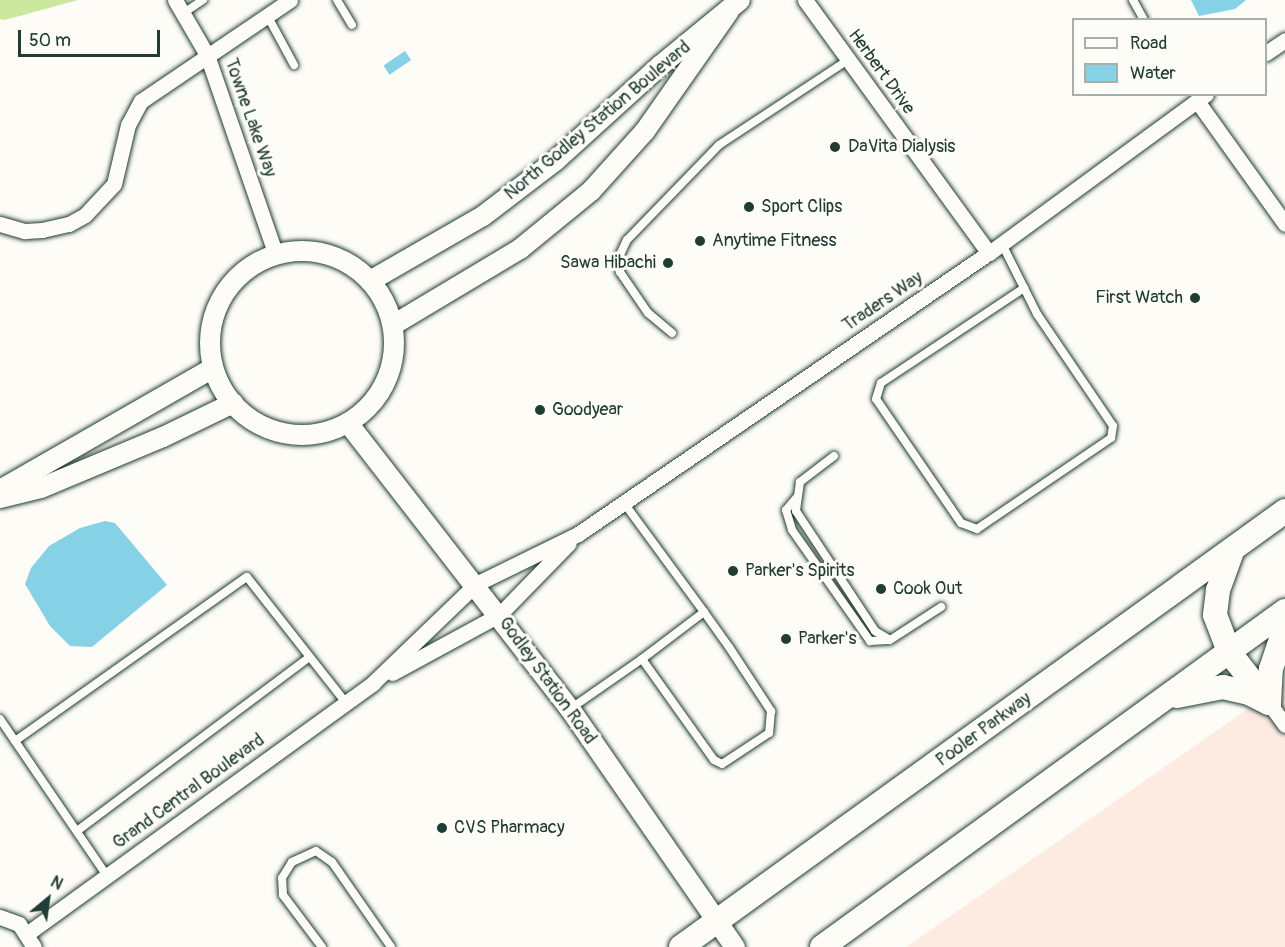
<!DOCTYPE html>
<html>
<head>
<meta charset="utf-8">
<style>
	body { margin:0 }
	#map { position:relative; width:1285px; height:947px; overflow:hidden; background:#fdfcf7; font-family:Pangolin,sans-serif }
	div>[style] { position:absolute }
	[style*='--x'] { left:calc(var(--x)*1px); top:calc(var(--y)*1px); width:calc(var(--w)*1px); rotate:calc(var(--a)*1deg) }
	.built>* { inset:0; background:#fdebe2 }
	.green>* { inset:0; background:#cce79e }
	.water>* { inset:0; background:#85d1e5; transform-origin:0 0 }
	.roads { filter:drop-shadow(0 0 2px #1f3d34) drop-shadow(0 0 2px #1f3d34) }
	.service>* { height:8px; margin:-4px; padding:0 4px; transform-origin:4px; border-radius:4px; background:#fdfcf7 }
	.minor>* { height:15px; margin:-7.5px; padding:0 7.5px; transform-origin:7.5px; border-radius:7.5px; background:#fdfcf7 }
	.tertiary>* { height:20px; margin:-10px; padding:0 10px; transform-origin:10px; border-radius:10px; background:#fdfcf7 }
	.tertiary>.ring { margin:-10px; padding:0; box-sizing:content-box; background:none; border:20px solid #fdfcf7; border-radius:50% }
	.primary>* { height:24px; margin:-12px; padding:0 12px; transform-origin:12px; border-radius:12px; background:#fdfcf7 }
	.dots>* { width:16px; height:16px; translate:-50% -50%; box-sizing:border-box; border:3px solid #fdfcf7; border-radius:50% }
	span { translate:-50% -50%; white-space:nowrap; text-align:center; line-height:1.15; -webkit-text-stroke:6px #fdfcf7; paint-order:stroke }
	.street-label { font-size:18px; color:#1f3d34 }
	.poi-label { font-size:18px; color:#1f3d34 }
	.left { translate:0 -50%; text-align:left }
	.right { translate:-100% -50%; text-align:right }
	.legend { position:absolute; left:1072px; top:18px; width:195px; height:78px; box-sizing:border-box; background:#fdfcf7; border:2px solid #a4b0a9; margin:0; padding:8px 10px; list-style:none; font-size:18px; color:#1f3d34 }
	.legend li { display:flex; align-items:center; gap:12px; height:30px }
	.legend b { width:30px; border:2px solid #a4b0a9 }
	.north { position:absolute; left:18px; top:869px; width:60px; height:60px; -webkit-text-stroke:4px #fdfcf7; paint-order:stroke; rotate:29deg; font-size:16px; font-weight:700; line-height:24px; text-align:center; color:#1f3d34 }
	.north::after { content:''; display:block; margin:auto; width:21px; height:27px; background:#1f3d34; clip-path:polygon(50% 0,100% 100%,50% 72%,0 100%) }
	.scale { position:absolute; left:18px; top:30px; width:142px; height:27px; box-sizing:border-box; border:3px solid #1f3d34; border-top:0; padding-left:8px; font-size:18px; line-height:21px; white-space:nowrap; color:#1f3d34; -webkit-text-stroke:4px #fdfcf7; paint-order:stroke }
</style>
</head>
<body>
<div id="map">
	<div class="built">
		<div style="clip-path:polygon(1285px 683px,1285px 947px,906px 947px)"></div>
	</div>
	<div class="green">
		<div style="clip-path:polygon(0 0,78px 0,5px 20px,0 19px)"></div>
	</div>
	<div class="water">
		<div style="clip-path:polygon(1191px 0,1246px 0,1235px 9px,1199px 16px)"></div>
		<div style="left:405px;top:51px;width:11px;height:26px;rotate:56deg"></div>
		<div style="clip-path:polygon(105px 521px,115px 523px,167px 585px,92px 647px,70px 646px,50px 626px,25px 584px,31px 568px,49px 546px,80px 528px)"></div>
	</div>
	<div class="roads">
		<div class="service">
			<div style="--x:337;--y:0;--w:29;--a:59"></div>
			<div style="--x:1133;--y:0;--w:23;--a:61"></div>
			<div style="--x:185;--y:12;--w:22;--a:-34"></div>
			<div style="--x:267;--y:15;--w:57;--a:61.6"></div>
			<div style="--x:1002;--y:244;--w:78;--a:63.4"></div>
			<div style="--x:1037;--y:314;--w:135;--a:55.8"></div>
			<div style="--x:1113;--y:426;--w:12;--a:99"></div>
			<div style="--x:1111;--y:438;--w:162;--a:145.8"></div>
			<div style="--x:977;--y:529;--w:17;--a:-159"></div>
			<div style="--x:961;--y:523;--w:150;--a:-124.4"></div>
			<div style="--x:876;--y:399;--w:17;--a:-73"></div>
			<div style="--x:881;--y:383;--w:172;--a:-33.6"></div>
			<div style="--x:672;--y:333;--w:31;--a:-140"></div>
			<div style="--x:648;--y:313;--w:50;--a:-124.3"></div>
			<div style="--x:620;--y:272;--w:13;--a:-99"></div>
			<div style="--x:618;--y:259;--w:21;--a:-65"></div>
			<div style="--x:627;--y:240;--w:132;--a:-45.9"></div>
			<div style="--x:719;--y:145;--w:154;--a:-33.4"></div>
			<div style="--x:834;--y:456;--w:43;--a:142.6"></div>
			<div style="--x:800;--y:482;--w:29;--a:98"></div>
			<div style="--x:796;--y:511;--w:144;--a:56.6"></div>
			<div style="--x:875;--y:631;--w:17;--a:31"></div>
			<div style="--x:890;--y:640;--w:61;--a:-32.9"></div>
			<div style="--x:797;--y:497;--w:17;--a:130"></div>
			<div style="--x:786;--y:510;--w:21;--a:73"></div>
			<div style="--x:792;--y:530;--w:136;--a:54.9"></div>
			<div style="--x:870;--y:641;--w:18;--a:-3"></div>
			<div style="--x:624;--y:503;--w:135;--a:53.7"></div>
			<div style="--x:704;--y:612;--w:43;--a:54.5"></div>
			<div style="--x:729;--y:647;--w:77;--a:56.7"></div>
			<div style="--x:771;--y:711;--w:22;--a:95"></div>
			<div style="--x:769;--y:733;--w:56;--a:146.6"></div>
			<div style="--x:722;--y:764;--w:9;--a:-153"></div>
			<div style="--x:714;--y:760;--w:124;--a:-125.5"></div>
			<div style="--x:642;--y:659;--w:78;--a:-37.2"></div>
			<div style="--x:570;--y:709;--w:88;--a:-34.8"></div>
			<div style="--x:0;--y:719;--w:190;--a:55.7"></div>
			<div style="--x:15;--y:741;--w:284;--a:-35.3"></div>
			<div style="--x:247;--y:577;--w:160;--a:51.8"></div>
			<div style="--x:77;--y:831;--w:289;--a:-36.8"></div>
			<div style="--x:322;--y:947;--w:65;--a:-126.9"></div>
			<div style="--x:283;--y:895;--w:17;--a:-93"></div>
			<div style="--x:282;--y:878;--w:19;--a:-58"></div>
			<div style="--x:292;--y:862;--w:26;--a:-25"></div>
			<div style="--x:316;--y:851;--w:19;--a:35"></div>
			<div style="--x:332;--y:862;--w:103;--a:55.2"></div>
		</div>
		<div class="minor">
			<div style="--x:175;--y:0;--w:64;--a:59.8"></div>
			<div style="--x:207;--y:55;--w:212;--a:71"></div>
			<div style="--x:805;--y:0;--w:313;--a:54"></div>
			<div style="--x:1266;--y:53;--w:23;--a:-34"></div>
			<div style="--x:1197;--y:101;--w:151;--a:54.4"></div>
			<div style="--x:0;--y:224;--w:26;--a:16"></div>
			<div style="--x:25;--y:231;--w:17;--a:-3"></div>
			<div style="--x:42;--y:230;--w:28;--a:-13"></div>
			<div style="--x:69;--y:224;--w:18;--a:-29"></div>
			<div style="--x:85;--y:215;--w:42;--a:-46.9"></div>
			<div style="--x:114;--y:184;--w:61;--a:-76.7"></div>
			<div style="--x:128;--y:125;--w:27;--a:-62"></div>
			<div style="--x:141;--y:101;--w:180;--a:-34.1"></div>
			<div style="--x:392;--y:673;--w:122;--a:-28.5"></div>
			<div style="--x:499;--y:615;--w:100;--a:-45.8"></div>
			<div style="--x:1269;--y:703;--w:27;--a:54"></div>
			<div style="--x:0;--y:917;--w:20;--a:20"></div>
			<div style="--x:19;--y:924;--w:27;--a:57"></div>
			<div style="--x:28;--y:933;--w:426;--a:-35.9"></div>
			<div style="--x:373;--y:683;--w:143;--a:-43.9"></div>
			<div style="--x:476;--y:584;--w:114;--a:-26.1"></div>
			<div style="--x:578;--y:534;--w:498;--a:-34.4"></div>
			<div style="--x:989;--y:253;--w:269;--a:-36.2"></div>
		</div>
		<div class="tertiary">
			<div class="ring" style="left:210px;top:251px;width:164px;height:164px"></div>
			<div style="--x:370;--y:281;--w:130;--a:-29.9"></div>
			<div style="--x:483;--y:216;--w:91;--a:-37.4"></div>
			<div style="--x:555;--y:161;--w:143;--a:-42.2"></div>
			<div style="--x:661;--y:65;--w:102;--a:-39.4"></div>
			<div style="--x:393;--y:325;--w:148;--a:-30.9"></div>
			<div style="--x:520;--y:249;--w:92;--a:-39.2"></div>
			<div style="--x:591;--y:191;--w:81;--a:-48"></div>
			<div style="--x:645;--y:131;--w:146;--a:-55"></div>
			<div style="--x:348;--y:423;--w:362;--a:52.2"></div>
			<div style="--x:570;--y:709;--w:290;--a:55.3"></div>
			<div style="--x:0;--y:490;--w:245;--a:-29.8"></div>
			<div style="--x:0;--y:498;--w:42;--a:-13.7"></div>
			<div style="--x:41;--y:488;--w:132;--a:-22.7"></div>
			<div style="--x:163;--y:437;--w:78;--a:-25.9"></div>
		</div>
		<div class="primary">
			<div style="--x:1233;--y:549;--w:44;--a:110.1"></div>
			<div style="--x:1218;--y:590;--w:25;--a:97"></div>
			<div style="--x:1215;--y:615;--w:40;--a:69"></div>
			<div style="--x:1229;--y:652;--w:65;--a:51.9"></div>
			<div style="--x:1177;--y:696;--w:47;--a:-11.1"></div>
			<div style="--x:1223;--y:687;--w:27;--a:13"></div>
			<div style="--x:1249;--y:693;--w:20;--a:27"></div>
			<div style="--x:1269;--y:703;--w:34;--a:-87"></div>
			<div style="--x:1271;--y:669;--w:44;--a:-71.6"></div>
			<div style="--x:681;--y:947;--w:745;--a:-35.82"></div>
			<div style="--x:822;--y:947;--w:572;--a:-35.97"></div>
		</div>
	</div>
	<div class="dots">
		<div style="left:835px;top:147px;background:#1f3d34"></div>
		<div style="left:749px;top:207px;background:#1f3d34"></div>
		<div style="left:700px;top:241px;background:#1f3d34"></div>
		<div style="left:668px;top:263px;background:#1f3d34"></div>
		<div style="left:1195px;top:298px;background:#1f3d34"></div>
		<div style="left:540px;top:410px;background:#1f3d34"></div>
		<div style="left:733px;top:571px;background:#1f3d34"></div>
		<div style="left:881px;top:589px;background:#1f3d34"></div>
		<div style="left:786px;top:639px;background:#1f3d34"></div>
		<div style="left:442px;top:828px;background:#1f3d34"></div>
	</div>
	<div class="street-label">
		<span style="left:881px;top:72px;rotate:54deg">Herbert Drive</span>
		<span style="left:250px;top:118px;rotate:71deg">Towne Lake Way</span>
		<span style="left:598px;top:121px;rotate:-40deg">North Godley Station Boulevard</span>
		<span style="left:883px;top:302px;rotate:-34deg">Traders Way</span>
		<span style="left:547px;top:681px;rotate:54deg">Godley Station Road</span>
		<span style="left:984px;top:730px;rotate:-36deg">Pooler Parkway</span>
		<span style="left:189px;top:792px;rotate:-36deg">Grand Central Boulevard</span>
	</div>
	<div class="poi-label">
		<span class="left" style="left:848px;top:147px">DaVita Dialysis</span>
		<span class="left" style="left:761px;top:207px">Sport Clips</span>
		<span class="left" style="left:712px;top:241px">Anytime Fitness</span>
		<span class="right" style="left:656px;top:263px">Sawa Hibachi</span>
		<span class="right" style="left:1183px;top:298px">First Watch</span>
		<span class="left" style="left:552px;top:410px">Goodyear</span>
		<span class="left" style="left:745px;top:571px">Parker's Spirits</span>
		<span class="left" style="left:893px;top:589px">Cook Out</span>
		<span class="left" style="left:798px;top:639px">Parker's</span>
		<span class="left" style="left:454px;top:828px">CVS Pharmacy</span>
	</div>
	<ul class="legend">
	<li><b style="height:8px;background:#fdfcf7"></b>Road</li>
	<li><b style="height:16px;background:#85d1e5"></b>Water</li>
	</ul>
	<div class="north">N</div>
	<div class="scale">50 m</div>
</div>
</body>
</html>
